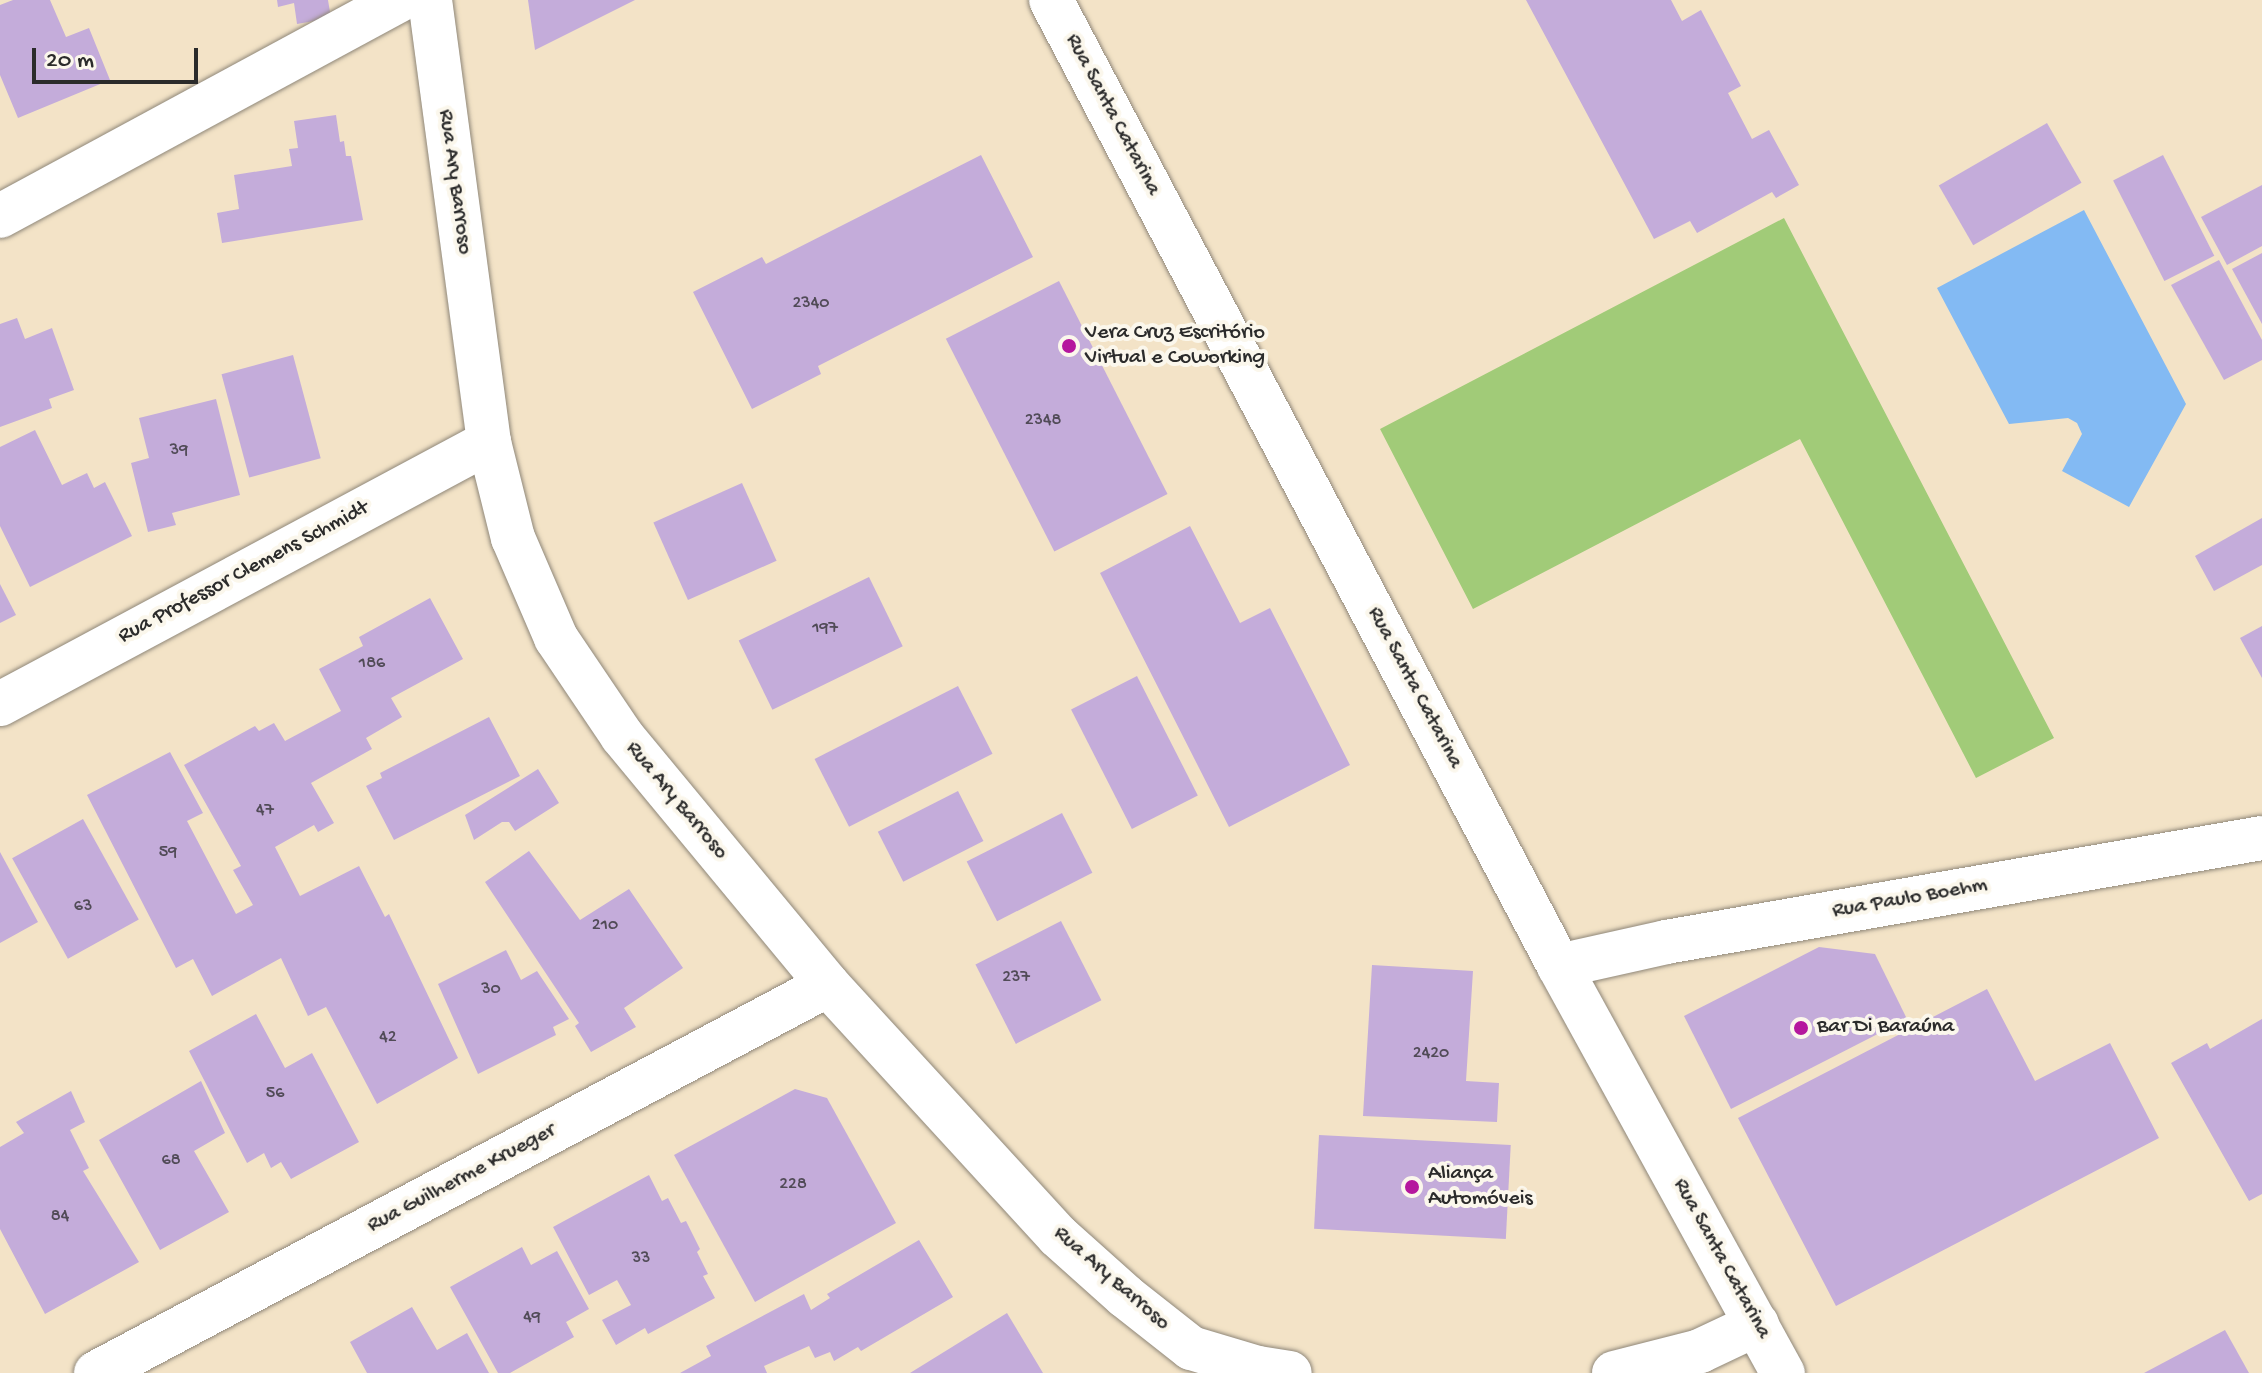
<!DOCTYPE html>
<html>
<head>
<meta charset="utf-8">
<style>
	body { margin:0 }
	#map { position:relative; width:2262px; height:1373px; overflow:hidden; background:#f3e3c7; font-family:"Gochi Hand",sans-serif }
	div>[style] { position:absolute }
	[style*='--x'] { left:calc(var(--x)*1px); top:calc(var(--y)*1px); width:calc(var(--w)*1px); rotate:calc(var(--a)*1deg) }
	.green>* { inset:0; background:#a1cb78 }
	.water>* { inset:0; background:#83baf3 }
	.building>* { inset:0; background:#c4acda; transform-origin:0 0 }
	.roads { filter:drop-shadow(0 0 2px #8f8779) drop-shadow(0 0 2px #8f8779) }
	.street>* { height:44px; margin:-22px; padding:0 22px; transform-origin:22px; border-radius:22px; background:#fff }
	.primary>* { height:44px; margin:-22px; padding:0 22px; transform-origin:22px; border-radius:22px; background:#fff }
	.dots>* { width:22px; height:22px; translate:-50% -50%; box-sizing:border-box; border:4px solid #fbf7ec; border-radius:50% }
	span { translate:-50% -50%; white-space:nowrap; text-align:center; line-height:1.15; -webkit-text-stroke:8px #fbf7ec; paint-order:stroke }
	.number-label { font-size:18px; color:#514b57 }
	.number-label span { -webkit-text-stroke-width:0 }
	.street-label { font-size:22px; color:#2b2b2b }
	.poi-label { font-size:22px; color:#2b2b2b }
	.left { translate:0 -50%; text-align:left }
	.scale { position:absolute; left:32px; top:48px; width:166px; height:36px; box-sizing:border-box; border:4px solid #2b2b2b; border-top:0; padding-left:10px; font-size:24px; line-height:28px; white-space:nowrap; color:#2b2b2b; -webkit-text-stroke:6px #fbf7ec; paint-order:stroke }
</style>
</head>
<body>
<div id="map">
	<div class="green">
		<div style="clip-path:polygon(1784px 218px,2054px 738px,1976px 778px,1800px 439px,1473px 609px,1380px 429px)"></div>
	</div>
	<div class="water">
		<div style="clip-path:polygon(2084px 210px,2186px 404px,2129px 507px,2062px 471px,2082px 434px,2077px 423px,2068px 418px,2009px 424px,1937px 288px)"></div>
	</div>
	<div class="building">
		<div style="clip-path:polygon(13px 0,50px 0,66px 37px,89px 28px,110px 80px,18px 118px,0 75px,0 5px)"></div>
		<div style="clip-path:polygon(277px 0,328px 0,331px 18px,297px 24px,294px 3px,278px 7px)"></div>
		<div style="clip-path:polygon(528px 0,635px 0,535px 50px)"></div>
		<div style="clip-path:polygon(1526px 0,1671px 0,1682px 21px,1701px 10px,1741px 86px,1728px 93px,1752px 139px,1769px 130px,1799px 185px,1776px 198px,1772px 192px,1697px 233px,1690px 221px,1654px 239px)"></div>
		<div style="clip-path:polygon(336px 115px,340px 142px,344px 141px,346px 156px,351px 156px,363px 220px,222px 243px,217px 213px,239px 209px,234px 175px,292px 166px,289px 149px,298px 148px,294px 121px)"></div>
		<div style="left:2047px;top:123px;width:69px;height:125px;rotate:60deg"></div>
		<div style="clip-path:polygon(981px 155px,1033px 257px,818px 366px,821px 374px,752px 409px,693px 292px,762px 257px,766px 264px)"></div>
		<div style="left:2163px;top:155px;width:113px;height:56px;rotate:63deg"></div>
		<div style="clip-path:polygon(2262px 185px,2262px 246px,2227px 265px,2201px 217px)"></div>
		<div style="clip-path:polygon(2262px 253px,2262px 324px,2232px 269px)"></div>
		<div style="clip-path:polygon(2219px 260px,2262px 340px,2262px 360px,2224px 380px,2171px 285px)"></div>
		<div style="left:1059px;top:281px;width:239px;height:127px;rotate:63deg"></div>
		<div style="clip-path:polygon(17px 318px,25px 339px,52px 328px,74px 390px,49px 399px,52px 408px,0 427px,0 324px)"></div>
		<div style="left:293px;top:355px;width:107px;height:74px;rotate:75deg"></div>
		<div style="clip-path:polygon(216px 399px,240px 495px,172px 513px,176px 525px,148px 532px,131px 463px,149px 458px,139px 418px)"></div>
		<div style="clip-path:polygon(35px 430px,62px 485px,87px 473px,94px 488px,105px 482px,132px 536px,30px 587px,0 526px,0 447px)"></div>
		<div style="left:742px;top:483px;width:85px;height:97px;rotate:66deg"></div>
		<div style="clip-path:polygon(2262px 518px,2262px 565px,2214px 591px,2195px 556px)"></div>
		<div style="clip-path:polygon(1190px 526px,1240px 623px,1270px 608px,1350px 765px,1229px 827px,1100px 573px)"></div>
		<div style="left:869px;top:577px;width:77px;height:145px;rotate:64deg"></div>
		<div style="clip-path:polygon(0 584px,16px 615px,0 623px)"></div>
		<div style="clip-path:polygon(430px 598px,463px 659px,391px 698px,402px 717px,366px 738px,372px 749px,311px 783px,334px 823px,318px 832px,314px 825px,275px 847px,300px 896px,359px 866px,385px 917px,389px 914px,458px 1058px,377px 1104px,326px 1007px,308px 1016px,281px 958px,212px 996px,193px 959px,176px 968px,87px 795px,170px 752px,203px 813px,187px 821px,236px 914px,253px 905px,233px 870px,241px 866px,184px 765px,255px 726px,259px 731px,274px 723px,285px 741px,341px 711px,319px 669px,363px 646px,359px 637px)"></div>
		<div style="clip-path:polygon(2262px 626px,2262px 678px,2240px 638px)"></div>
		<div style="left:1137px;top:676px;width:134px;height:74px;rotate:63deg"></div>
		<div style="left:958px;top:686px;width:76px;height:161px;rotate:63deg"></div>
		<div style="clip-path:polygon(489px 717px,520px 776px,394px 840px,366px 786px,382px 778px,380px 773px)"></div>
		<div style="clip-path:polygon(538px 769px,559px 803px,515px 831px,509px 822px,502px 822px,474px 840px,465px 815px)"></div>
		<div style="left:958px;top:791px;width:56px;height:90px;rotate:63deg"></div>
		<div style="left:1062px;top:813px;width:67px;height:107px;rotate:63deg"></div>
		<div style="left:83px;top:819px;width:115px;height:81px;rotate:61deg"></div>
		<div style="clip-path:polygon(529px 851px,580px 920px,629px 889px,683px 968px,624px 1008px,636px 1027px,591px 1052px,575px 1026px,579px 1023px,485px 882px)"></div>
		<div style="clip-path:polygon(0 852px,38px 922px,0 943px)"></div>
		<div style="left:1061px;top:921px;width:89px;height:96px;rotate:63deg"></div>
		<div style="clip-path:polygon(1819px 947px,1875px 954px,1907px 1019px,1731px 1109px,1684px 1016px)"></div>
		<div style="clip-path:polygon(506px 950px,521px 980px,537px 971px,569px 1019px,553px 1027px,556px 1035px,478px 1074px,438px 984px)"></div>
		<div style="clip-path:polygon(1372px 965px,1473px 971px,1466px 1081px,1499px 1083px,1497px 1122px,1363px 1116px)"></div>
		<div style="clip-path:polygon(1987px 989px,2035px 1081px,2110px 1043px,2159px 1138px,1836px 1306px,1738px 1118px)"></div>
		<div style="clip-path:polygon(256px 1014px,285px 1068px,312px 1053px,359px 1142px,291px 1179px,281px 1162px,271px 1168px,264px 1153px,247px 1163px,189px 1051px)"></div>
		<div style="clip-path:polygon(2262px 1019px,2262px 1194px,2249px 1201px,2171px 1063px,2207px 1043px,2210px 1049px)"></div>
		<div style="clip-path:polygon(201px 1081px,225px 1133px,194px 1151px,229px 1212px,160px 1250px,99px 1140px)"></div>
		<div style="clip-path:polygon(795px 1089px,827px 1098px,896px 1223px,755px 1302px,674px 1155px)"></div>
		<div style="clip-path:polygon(71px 1091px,85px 1122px,70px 1130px,89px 1168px,83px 1171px,139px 1262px,45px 1314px,0 1229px,0 1147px,24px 1133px,16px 1122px)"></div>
		<div style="left:1319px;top:1135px;width:192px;height:94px;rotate:3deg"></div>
		<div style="clip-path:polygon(649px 1175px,662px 1201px,668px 1198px,681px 1223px,686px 1221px,700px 1249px,697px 1252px,708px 1274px,703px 1276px,715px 1298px,648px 1334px,645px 1328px,616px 1345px,602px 1320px,631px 1305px,617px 1280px,589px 1295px,553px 1227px)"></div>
		<div style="clip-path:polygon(919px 1240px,953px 1297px,861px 1351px,858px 1347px,834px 1361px,830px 1352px,815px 1358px,809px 1346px,764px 1366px,767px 1373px,680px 1373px,711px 1356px,706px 1346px,804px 1294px,811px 1310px,830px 1298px,827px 1294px)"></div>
		<div style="clip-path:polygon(522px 1247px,531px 1265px,557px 1251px,589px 1309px,566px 1322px,574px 1337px,510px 1373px,498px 1373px,450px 1287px)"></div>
		<div style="clip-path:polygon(412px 1307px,437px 1350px,467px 1333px,489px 1373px,367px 1373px,350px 1342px)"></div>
		<div style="clip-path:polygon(1007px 1313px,1043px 1373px,910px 1373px)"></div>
		<div style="clip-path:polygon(2225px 1330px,2249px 1373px,2144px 1373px)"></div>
	</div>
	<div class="roads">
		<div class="street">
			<div style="--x:430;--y:0;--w:446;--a:82.4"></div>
			<div style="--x:489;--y:442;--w:99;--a:76"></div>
			<div style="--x:513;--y:538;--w:109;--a:66.7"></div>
			<div style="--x:556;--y:638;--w:118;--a:56"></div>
			<div style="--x:622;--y:736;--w:323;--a:50.4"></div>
			<div style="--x:828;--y:985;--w:340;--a:47.5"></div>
			<div style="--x:1058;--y:1236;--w:90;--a:41.8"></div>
			<div style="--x:1125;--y:1296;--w:84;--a:38.2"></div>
			<div style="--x:1191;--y:1348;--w:70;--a:16.6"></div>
			<div style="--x:1258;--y:1368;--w:32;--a:9"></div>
			<div style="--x:0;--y:216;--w:454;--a:-28.4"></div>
			<div style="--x:0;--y:704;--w:555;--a:-28.18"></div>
			<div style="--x:1559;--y:966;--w:110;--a:-12.6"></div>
			<div style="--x:1666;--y:942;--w:605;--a:-9.9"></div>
			<div style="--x:96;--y:1373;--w:828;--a:-27.93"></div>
			<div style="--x:1614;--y:1373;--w:89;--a:-14.3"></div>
			<div style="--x:1700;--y:1351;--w:63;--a:-25.3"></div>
		</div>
		<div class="primary">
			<div style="--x:1051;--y:0;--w:1091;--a:62.26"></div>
			<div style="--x:1559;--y:966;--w:465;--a:61.2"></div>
		</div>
	</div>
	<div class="dots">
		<div style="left:1069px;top:346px;background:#b5179e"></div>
		<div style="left:1801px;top:1028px;background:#b5179e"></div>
		<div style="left:1412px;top:1187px;background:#b5179e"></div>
	</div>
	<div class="number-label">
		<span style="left:811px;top:304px">2340</span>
		<span style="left:1043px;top:421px">2348</span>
		<span style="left:179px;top:451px">39</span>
		<span style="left:825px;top:629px">197</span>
		<span style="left:372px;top:664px">186</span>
		<span style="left:265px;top:811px">47</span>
		<span style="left:168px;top:853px">59</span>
		<span style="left:83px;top:907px">63</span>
		<span style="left:605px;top:926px">210</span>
		<span style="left:1016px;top:978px">237</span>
		<span style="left:491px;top:990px">30</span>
		<span style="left:388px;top:1038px">42</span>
		<span style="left:1431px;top:1054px">2420</span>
		<span style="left:275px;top:1094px">56</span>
		<span style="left:171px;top:1161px">68</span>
		<span style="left:793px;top:1185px">228</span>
		<span style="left:60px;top:1217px">84</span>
		<span style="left:641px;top:1259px">33</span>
		<span style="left:532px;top:1318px">49</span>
	</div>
	<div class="street-label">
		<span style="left:1112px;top:115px;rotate:62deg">Rua Santa Catarina</span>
		<span style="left:454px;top:182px;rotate:82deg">Rua Ary Barroso</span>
		<span style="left:244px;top:573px;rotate:-28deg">Rua Professor Clemens Schmidt</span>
		<span style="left:1414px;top:688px;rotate:62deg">Rua Santa Catarina</span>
		<span style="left:676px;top:801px;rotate:50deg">Rua Ary Barroso</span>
		<span style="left:1910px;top:899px;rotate:-10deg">Rua Paulo Boehm</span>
		<span style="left:462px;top:1179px;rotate:-28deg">Rua Guilherme Krueger</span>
		<span style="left:1721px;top:1259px;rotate:61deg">Rua Santa Catarina</span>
		<span style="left:1111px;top:1279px;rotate:41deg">Rua Ary Barroso</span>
	</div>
	<div class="poi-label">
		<span class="left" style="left:1085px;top:346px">Vera Cruz Escritório<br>Virtual e Coworking</span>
		<span class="left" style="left:1817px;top:1028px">Bar Di Baraúna</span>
		<span class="left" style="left:1428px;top:1187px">Aliança<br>Automóveis</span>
	</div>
	<div class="scale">20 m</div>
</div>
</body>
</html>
